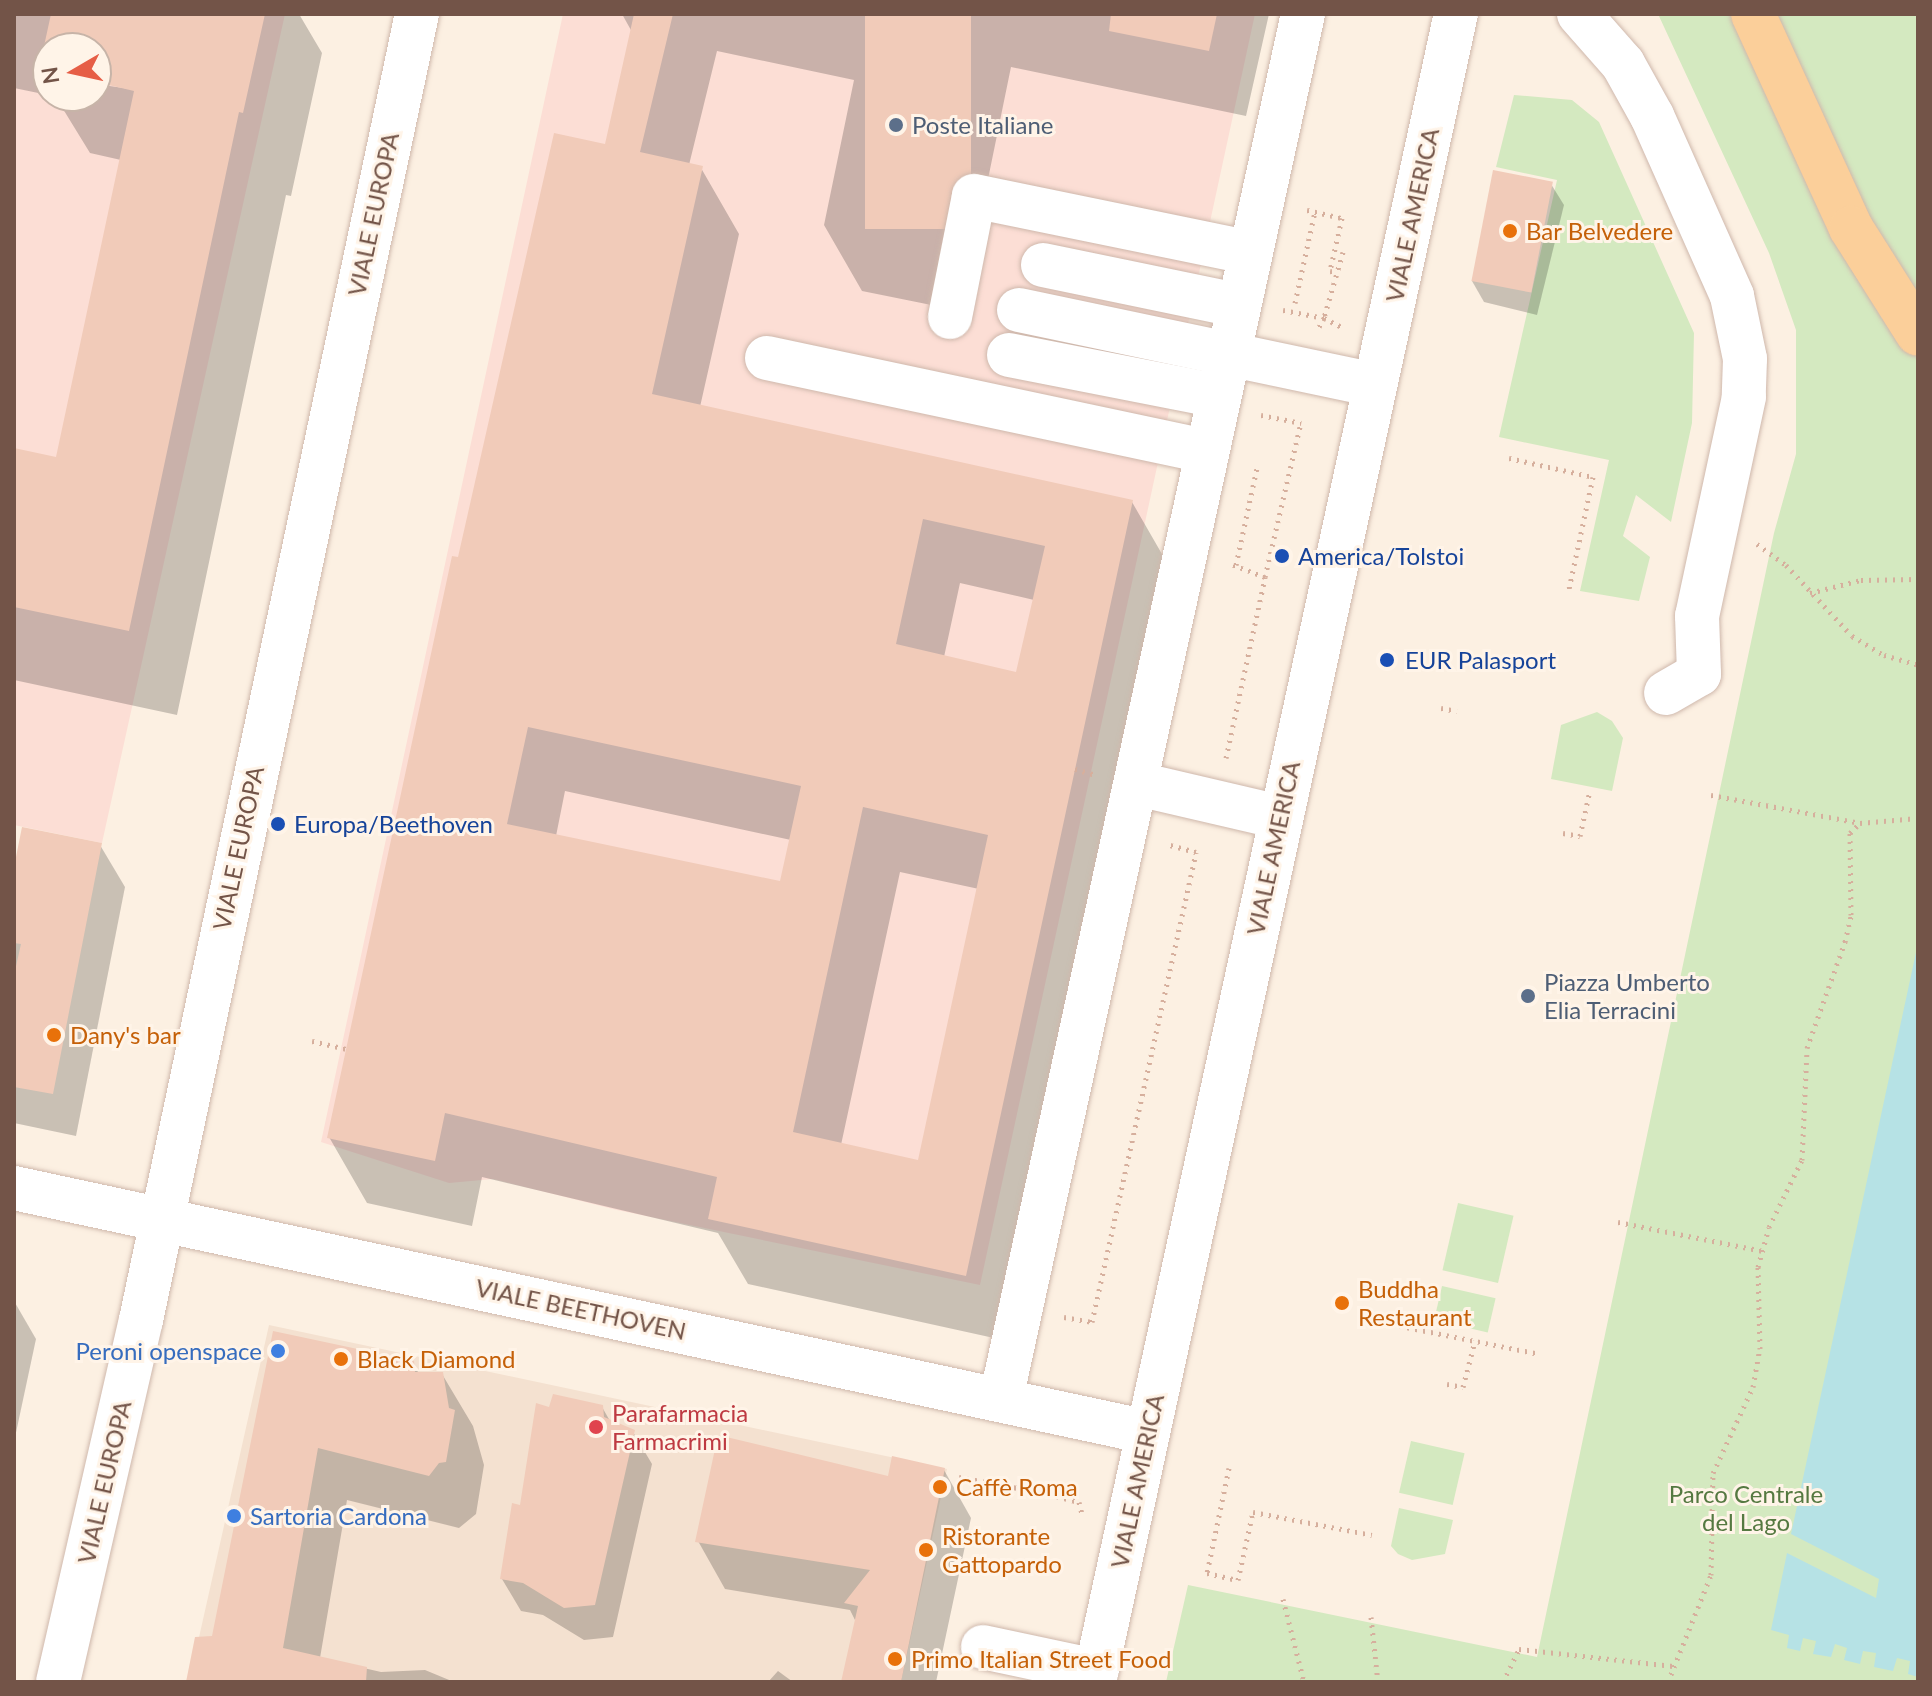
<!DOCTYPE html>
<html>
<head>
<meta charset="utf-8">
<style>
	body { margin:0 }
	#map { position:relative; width:1932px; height:1696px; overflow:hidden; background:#fcf0e2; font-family:Lato,sans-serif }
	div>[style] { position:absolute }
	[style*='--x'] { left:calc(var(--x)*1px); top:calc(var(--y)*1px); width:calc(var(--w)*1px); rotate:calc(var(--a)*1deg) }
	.residential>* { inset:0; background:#f4e1d0 }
	.commercial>* { inset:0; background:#fcded5 }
	.green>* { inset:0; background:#d4e9c0; transform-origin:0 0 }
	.water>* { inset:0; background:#b6e2e5 }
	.shadow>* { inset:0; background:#0003 }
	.building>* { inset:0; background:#f1cbb9; transform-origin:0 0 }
	.path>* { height:5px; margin-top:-2.5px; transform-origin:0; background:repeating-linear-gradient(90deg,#d6af9d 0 2px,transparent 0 8px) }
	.roads { filter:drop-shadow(0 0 2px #cfb8ac) drop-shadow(0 0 2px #cfb8ac) }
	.minor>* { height:44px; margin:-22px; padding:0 22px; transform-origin:22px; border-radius:22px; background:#fff }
	.major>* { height:44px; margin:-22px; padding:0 22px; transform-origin:22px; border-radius:22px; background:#fbcf9a }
	.dots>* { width:22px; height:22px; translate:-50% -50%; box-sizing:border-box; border:4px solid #fff4e8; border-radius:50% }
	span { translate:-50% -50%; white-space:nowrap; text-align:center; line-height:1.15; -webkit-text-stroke:6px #fff4e8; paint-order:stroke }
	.service-label { font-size:24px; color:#4e5e75 }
	.left { translate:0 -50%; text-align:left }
	.street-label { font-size:24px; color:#735448 }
	.food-label { font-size:24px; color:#c56008 }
	.transit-label { font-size:24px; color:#164399 }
	.shop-label { font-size:24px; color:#366cbe }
	.right { translate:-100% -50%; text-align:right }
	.health-label { font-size:24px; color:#be3a42 }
	.park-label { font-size:24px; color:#557941 }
	.frame { position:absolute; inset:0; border:16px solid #735448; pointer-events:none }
	.north { position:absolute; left:32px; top:32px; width:80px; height:80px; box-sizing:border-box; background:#fff4e8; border:2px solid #c7b4a8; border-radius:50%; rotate:261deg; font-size:22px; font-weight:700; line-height:32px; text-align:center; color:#735448 }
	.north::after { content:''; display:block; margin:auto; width:28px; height:36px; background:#e65e46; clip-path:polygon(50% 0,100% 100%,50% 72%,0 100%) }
</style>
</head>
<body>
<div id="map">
	<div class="residential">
		<div style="clip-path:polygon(269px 1325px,947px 1469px,901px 1682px,189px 1682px)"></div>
	</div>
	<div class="commercial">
		<div style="clip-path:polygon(evenodd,14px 14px,285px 14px,102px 843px,14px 825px,14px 14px,48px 48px,96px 48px,96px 96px,48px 96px,48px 48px)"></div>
		<div style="clip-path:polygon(563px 14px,1255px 14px,980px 1285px,617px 1210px,493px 1179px,449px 1183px,321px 1142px)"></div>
	</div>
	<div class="green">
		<div style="clip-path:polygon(1658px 14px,1918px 14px,1918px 1682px,1166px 1682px,1188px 1585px,1537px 1657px,1774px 533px,1796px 454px,1796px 330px,1769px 253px)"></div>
		<div style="clip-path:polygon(1514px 95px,1572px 100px,1599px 122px,1694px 333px,1692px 423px,1671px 522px,1636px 495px,1623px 536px,1650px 557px,1639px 601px,1580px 591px,1609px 460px,1499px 437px,1557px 180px,1496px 167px)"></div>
		<div style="clip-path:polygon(1597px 712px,1612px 721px,1623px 738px,1612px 791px,1551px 779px,1561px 725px)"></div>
		<div style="left:1458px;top:1203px;width:57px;height:69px;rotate:13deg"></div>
		<div style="left:1442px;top:1286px;width:55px;height:35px;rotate:13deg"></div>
		<div style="left:1411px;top:1441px;width:55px;height:53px;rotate:13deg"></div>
		<div style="clip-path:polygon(1399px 1508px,1453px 1520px,1445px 1554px,1412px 1560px,1398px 1554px,1391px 1546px)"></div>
	</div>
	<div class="water">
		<div style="clip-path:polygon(1918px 943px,1918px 1677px,1908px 1674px,1910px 1661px,1897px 1658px,1893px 1671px,1874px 1667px,1876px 1653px,1863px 1651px,1860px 1664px,1844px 1660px,1847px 1648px,1835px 1644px,1831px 1657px,1813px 1654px,1816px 1641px,1803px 1638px,1800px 1651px,1787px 1648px,1789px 1635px,1771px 1630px,1787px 1553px,1876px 1598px,1879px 1579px,1791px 1534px)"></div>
	</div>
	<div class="shadow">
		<div style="clip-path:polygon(14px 14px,299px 14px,322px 53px,291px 196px,286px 195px,177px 715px,14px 680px,14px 450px,57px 459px,121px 160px,90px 153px,55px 96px,96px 96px,96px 84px,144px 91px,96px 80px,96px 48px,48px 48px,48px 95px,14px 88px)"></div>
		<div style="clip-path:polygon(evenodd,622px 14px,1269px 14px,1246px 116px,1011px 67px,961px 311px,862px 291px,824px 225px,854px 80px,717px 51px,689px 165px,701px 168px,739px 234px,700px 407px,1132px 502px,1170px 568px,1003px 1340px,748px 1284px,718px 1233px,482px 1177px,472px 1226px,367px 1203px,329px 1137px,460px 560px,606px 146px,632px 32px,622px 14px,960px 583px,1034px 600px,1018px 674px,944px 657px,960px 583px,622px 14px,565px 791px,791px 840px,782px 884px,556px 836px,565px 791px,622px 14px,900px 872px,979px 889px,920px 1162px,841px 1145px,900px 872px)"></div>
		<div style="clip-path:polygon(1551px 184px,1564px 205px,1537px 315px,1484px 302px,1472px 281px)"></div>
		<div style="clip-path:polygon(100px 845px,125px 887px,76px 1136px,14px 1123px,14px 882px)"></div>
		<div style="clip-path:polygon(14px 1301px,36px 1339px,14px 1442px)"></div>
		<div style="clip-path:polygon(275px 1333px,413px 1363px,419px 1374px,442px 1374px,473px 1426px,484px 1465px,476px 1514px,459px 1528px,347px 1500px,320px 1658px,381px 1672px,425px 1670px,454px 1682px,188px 1682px,214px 1637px)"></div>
		<div style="clip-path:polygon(602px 1407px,610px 1421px,633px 1432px,652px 1464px,613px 1637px,584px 1640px,543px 1615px,521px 1611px,502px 1579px,551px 1409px)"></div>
		<div style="clip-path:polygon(944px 1470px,971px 1518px,936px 1682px,843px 1682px,856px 1622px,850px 1610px,725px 1589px,698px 1541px,890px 1478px)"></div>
		<div style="clip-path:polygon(778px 1671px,793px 1682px,768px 1682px)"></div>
	</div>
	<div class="building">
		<div style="clip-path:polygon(51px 14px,265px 14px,243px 113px,239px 112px,129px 631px,14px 607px,14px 448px,56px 457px,134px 91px,96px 82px,96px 48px,48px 48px,48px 71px,39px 69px)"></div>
		<div style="clip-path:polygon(evenodd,634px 14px,673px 14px,640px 152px,703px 166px,652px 394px,1133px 500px,966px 1276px,708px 1219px,717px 1177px,445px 1113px,435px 1161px,327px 1138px,452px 556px,458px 557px,554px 133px,605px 144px,634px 14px,923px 519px,1045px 546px,1016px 672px,896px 644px,923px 519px,634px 14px,528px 727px,801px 786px,780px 881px,507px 824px,528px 727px,634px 14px,863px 807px,988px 835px,918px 1160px,793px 1132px,863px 807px)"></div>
		<div style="left:865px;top:14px;width:106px;height:215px"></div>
		<div style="clip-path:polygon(1111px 14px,1217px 14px,1209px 51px,1109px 31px)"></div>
		<div style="left:1493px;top:170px;width:61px;height:113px;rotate:11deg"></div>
		<div style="clip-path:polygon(22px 827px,102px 843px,53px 1094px,14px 1087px,14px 975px,21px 944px,14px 943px,14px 867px)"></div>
		<div style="clip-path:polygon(273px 1331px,414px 1361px,415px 1372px,443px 1372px,449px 1408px,455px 1410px,446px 1462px,439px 1463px,429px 1476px,318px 1448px,283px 1648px,367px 1667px,366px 1682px,186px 1682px,195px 1637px,212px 1636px)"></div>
		<div style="clip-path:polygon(553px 1394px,603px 1405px,604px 1417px,635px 1430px,595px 1605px,564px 1608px,523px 1583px,500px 1579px,512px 1503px,520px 1505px,536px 1403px,549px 1407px)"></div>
		<div style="clip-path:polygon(718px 1435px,888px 1476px,892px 1456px,945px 1468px,901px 1682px,841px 1682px,858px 1606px,844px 1603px,870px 1570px,695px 1542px)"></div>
	</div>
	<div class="path">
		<div style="--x:1307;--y:210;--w:36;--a:13"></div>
		<div style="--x:1342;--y:218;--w:54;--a:102.8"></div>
		<div style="--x:1330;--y:271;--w:5;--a:11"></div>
		<div style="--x:1343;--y:252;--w:69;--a:106.1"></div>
		<div style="--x:1324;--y:318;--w:22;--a:27"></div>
		<div style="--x:1295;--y:303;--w:94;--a:-77.7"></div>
		<div style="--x:1283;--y:310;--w:42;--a:11"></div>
		<div style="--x:1324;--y:318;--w:13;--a:119"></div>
		<div style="--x:1261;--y:415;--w:41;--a:11.3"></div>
		<div style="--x:1509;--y:458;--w:86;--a:12.7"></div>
		<div style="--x:1593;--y:477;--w:115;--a:102.1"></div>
		<div style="--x:1757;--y:544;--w:36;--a:36"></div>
		<div style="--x:1786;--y:565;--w:97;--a:47.1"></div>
		<div style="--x:1852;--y:636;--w:37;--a:31"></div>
		<div style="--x:1884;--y:655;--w:35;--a:16"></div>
		<div style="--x:1236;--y:565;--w:99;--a:-77.8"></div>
		<div style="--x:1265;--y:577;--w:159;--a:-76.9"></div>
		<div style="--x:1810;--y:593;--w:53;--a:-14.3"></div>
		<div style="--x:1861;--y:580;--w:57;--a:-1"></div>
		<div style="--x:1441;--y:708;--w:16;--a:11"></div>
		<div style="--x:1226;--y:758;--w:185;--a:-77.8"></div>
		<div style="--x:1265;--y:577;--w:39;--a:-159"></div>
		<div style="--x:1075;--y:769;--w:19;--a:16"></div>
		<div style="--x:1711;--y:795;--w:152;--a:10.6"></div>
		<div style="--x:1860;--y:823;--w:58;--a:-4.9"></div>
		<div style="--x:1563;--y:833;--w:17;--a:10"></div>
		<div style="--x:1580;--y:836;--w:47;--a:-77.7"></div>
		<div style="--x:312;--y:1041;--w:35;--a:13"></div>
		<div style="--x:1618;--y:1222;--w:148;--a:11.3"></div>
		<div style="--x:1064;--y:1317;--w:28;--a:10"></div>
		<div style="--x:1092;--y:1322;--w:481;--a:-77.5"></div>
		<div style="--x:1196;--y:852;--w:28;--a:-165"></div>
		<div style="--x:1376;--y:1321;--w:166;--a:11.4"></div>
		<div style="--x:1447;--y:1384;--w:16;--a:11"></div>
		<div style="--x:1463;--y:1387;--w:48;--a:-75.4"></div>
		<div style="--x:1229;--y:1468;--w:107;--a:101.8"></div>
		<div style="--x:1207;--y:1573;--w:32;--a:13"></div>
		<div style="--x:1238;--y:1580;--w:70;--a:-77.6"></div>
		<div style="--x:1253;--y:1512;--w:121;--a:10.9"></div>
		<div style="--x:959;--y:1477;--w:60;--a:10.6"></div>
		<div style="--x:1049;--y:1494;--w:31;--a:15"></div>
		<div style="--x:1079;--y:1502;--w:12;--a:76"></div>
		<div style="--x:1283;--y:1599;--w:86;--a:75.8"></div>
		<div style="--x:1371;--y:1617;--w:65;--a:83.9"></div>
		<div style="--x:1503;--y:1682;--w:37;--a:-64"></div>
		<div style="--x:1519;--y:1649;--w:155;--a:6.3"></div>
		<div style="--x:1668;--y:1682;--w:115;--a:-68.1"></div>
		<div style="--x:1711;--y:1575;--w:102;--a:-88.9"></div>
		<div style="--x:1713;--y:1473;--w:95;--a:-65.1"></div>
		<div style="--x:1753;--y:1387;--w:39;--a:-80"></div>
		<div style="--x:1760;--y:1349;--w:82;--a:-91.4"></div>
		<div style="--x:1758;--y:1267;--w:41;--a:-74.6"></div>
		<div style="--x:1769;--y:1227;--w:75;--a:-63.8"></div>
		<div style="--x:1802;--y:1160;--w:112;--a:-87.4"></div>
		<div style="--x:1807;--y:1048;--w:113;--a:-70.3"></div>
		<div style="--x:1845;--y:942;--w:28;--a:-77"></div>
		<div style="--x:1851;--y:915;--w:82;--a:-90.7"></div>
		<div style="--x:1850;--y:833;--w:14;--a:-45"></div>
	</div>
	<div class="roads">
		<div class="minor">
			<div style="--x:1579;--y:14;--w:67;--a:48.7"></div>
			<div style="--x:1623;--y:64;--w:60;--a:60.9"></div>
			<div style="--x:1652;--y:116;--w:197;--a:66"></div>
			<div style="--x:1732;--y:296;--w:64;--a:78.3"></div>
			<div style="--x:1745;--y:359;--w:38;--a:92"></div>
			<div style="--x:1744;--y:397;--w:224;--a:102.1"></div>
			<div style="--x:1697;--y:616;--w:58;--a:88"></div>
			<div style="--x:1699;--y:674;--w:38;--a:150"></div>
			<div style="--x:1043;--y:265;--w:198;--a:11.7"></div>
			<div style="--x:1019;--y:310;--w:364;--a:11.9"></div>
			<div style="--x:950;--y:317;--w:123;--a:-78.8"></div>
			<div style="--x:974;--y:196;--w:280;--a:11.6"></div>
			<div style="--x:1009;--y:355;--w:213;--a:11.1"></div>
			<div style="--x:767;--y:358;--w:449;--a:12"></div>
			<div style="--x:1138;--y:784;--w:146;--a:13.1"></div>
			<div style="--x:14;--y:1188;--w:1159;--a:12.15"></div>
			<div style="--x:1001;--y:1399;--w:1418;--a:-77.7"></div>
			<div style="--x:983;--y:1647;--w:116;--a:12"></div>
			<div style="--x:58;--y:1682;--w:371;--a:-77.1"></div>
			<div style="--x:141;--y:1320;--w:1335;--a:-78.07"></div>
			<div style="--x:1094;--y:1682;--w:1707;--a:-77.76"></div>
		</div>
		<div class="major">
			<div style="--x:1753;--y:14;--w:235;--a:65.4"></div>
			<div style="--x:1851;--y:228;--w:125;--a:57.7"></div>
		</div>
	</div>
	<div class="dots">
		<div style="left:896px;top:125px;background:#5c6f8a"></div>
		<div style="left:1510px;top:231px;background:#e8710a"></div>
		<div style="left:1282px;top:556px;background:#1a4fb4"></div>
		<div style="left:1387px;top:660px;background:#1a4fb4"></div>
		<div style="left:278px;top:824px;background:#1a4fb4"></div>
		<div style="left:1528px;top:996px;background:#5c6f8a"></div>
		<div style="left:54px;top:1035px;background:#e8710a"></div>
		<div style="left:1342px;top:1303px;background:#e8710a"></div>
		<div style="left:278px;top:1351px;background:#3f7fe0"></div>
		<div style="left:341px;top:1359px;background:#e8710a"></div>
		<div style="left:596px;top:1427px;background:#e0444e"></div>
		<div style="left:940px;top:1487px;background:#e8710a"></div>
		<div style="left:234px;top:1516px;background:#3f7fe0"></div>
		<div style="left:926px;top:1550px;background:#e8710a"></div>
		<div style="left:895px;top:1659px;background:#e8710a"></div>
	</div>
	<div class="service-label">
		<span class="left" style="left:912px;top:125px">Poste Italiane</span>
		<span class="left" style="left:1544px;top:996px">Piazza Umberto<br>Elia Terracini</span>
	</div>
	<div class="street-label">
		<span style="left:373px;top:214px;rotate:-78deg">VIALE EUROPA</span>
		<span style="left:1412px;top:215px;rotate:-78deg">VIALE AMERICA</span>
		<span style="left:238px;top:848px;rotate:-78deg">VIALE EUROPA</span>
		<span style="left:1273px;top:848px;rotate:-78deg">VIALE AMERICA</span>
		<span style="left:581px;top:1309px;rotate:12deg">VIALE BEETHOVEN</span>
		<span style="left:1137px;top:1481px;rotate:-78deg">VIALE AMERICA</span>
		<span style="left:104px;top:1482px;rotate:-77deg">VIALE EUROPA</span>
	</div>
	<div class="food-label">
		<span class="left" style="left:1526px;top:231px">Bar Belvedere</span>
		<span class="left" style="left:70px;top:1035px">Dany's bar</span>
		<span class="left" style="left:1358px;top:1303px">Buddha<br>Restaurant</span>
		<span class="left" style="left:357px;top:1359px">Black Diamond</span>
		<span class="left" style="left:956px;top:1487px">Caffè Roma</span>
		<span class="left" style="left:942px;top:1550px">Ristorante<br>Gattopardo</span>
		<span class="left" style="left:911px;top:1659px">Primo Italian Street Food</span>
	</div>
	<div class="transit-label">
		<span class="left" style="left:1298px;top:556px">America/Tolstoi</span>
		<span class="left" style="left:1405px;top:660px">EUR Palasport</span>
		<span class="left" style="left:294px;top:824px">Europa/Beethoven</span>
	</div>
	<div class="shop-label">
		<span class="right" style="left:262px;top:1351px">Peroni openspace</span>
		<span class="left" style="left:250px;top:1516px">Sartoria Cardona</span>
	</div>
	<div class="health-label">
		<span class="left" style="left:612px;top:1427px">Parafarmacia<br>Farmacrimi</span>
	</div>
	<div class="park-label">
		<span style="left:1746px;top:1508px">Parco Centrale<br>del Lago</span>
	</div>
	<div class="frame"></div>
	<div class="north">N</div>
</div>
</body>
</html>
